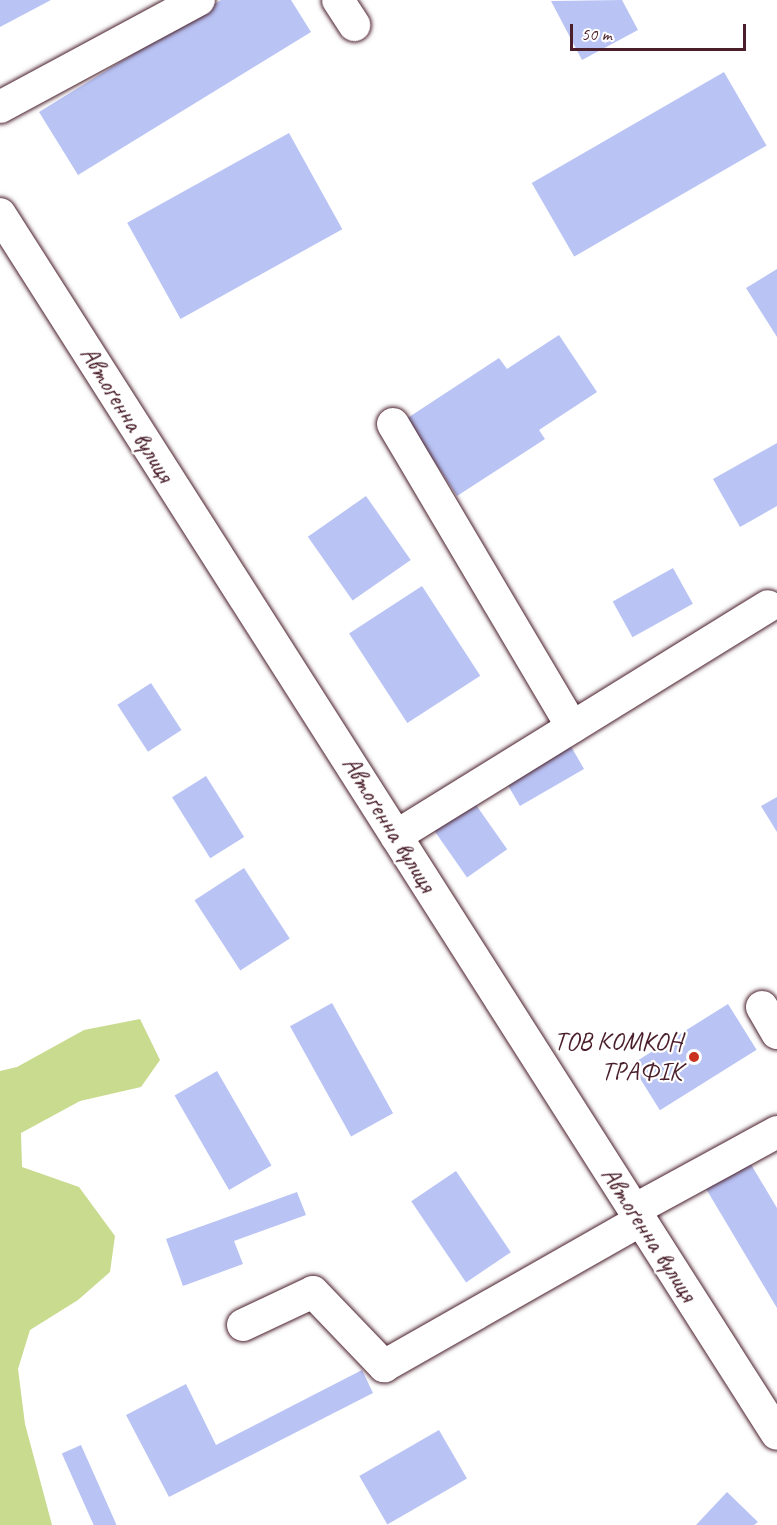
<!DOCTYPE html>
<html>
<head>
<meta charset="utf-8">
<style>
	body { margin:0 }
	#map { position:relative; width:777px; height:1525px; overflow:hidden; background:#fff; font-family:Caveat,sans-serif }
	div>[style] { position:absolute }
	[style*='--x'] { left:calc(var(--x)*1px); top:calc(var(--y)*1px); width:calc(var(--w)*1px); rotate:calc(var(--a)*1deg) }
	.green>* { inset:0; background:#c8db8f }
	.building>* { inset:0; background:#b9c4f5; transform-origin:0 0 }
	.roads { filter:drop-shadow(0 0 2px #4a1f2b) drop-shadow(0 0 2px #4a1f2b) }
	.minor>* { height:32px; margin:-16px; padding:0 16px; transform-origin:16px; border-radius:16px; background:#fff }
	.dots>* { width:16px; height:16px; translate:-50% -50%; box-sizing:border-box; border:3px solid #fff; border-radius:50% }
	span { translate:-50% -50%; white-space:nowrap; text-align:center; line-height:1.15; -webkit-text-stroke:4.5px #fff; paint-order:stroke }
	.street-label { font-size:26px; color:#4a1f2b }
	.poi-label { font-size:26px; color:#4a1f2b }
	.right { translate:-100% -50%; text-align:right }
	.scale { position:absolute; left:570px; top:24px; width:176px; height:27px; box-sizing:border-box; border:3px solid #4a1f2b; border-top:0; padding-left:8px; font-size:18px; line-height:21px; white-space:nowrap; color:#4a1f2b; -webkit-text-stroke:4px #fff; paint-order:stroke }
</style>
</head>
<body>
<div id="map">
	<div class="green">
		<div style="clip-path:polygon(140px 1019px,160px 1060px,141px 1087px,80px 1101px,21px 1133px,22px 1167px,79px 1187px,115px 1236px,110px 1272px,78px 1300px,30px 1330px,18px 1369px,25px 1424px,52px 1525px,0 1525px,0 1071px,17px 1067px,84px 1030px)"></div>
	</div>
	<div class="building">
		<div style="clip-path:polygon(0 0,51px 0,0 27px)"></div>
		<div style="clip-path:polygon(221px 0,291px 0,311px 32px,78px 175px,39px 112px)"></div>
		<div style="clip-path:polygon(622px 0,638px 30px,582px 60px,551px 1px)"></div>
		<div style="left:724px;top:72px;width:85px;height:222px;rotate:60deg"></div>
		<div style="left:289px;top:133px;width:110px;height:185px;rotate:61deg"></div>
		<div style="clip-path:polygon(777px 269px,777px 337px,746px 288px)"></div>
		<div style="clip-path:polygon(559px 335px,597px 392px,539px 430px,545px 439px,457px 496px,406px 419px,499px 358px,507px 369px)"></div>
		<div style="clip-path:polygon(777px 443px,777px 506px,740px 527px,713px 479px)"></div>
		<div style="left:366px;top:496px;width:78px;height:71px;rotate:55deg"></div>
		<div style="left:673px;top:568px;width:41px;height:69px;rotate:61deg"></div>
		<div style="left:422px;top:586px;width:107px;height:87px;rotate:57deg"></div>
		<div style="left:151px;top:683px;width:56px;height:40px;rotate:57deg"></div>
		<div style="left:565px;top:736px;width:38px;height:74px;rotate:60deg"></div>
		<div style="left:206px;top:776px;width:72px;height:40px;rotate:58deg"></div>
		<div style="left:467px;top:792px;width:70px;height:49px;rotate:55deg"></div>
		<div style="clip-path:polygon(777px 797px,777px 832px,761px 806px)"></div>
		<div style="left:244px;top:868px;width:84px;height:59px;rotate:57deg"></div>
		<div style="left:332px;top:1003px;width:126px;height:48px;rotate:61deg"></div>
		<div style="left:728px;top:1004px;width:54px;height:114px;rotate:58deg"></div>
		<div style="left:217px;top:1071px;width:109px;height:49px;rotate:60deg"></div>
		<div style="clip-path:polygon(743px 1151px,777px 1208px,777px 1308px,699px 1177px)"></div>
		<div style="left:456px;top:1171px;width:98px;height:54px;rotate:56deg"></div>
		<div style="clip-path:polygon(297px 1192px,306px 1215px,234px 1241px,243px 1264px,183px 1286px,166px 1239px)"></div>
		<div style="clip-path:polygon(362px 1370px,373px 1393px,169px 1497px,126px 1415px,186px 1384px,216px 1445px)"></div>
		<div style="left:439px;top:1430px;width:56px;height:92px;rotate:60deg"></div>
		<div style="left:81px;top:1445px;width:87px;height:21px;rotate:66deg"></div>
		<div style="clip-path:polygon(727px 1492px,758px 1522px,754px 1525px,696px 1525px)"></div>
	</div>
	<div class="roads">
		<div class="minor">
			<div style="--x:338;--y:0;--w:30;--a:57"></div>
			<div style="--x:0;--y:107;--w:226;--a:-28.3"></div>
			<div style="--x:0;--y:214;--w:1446;--a:57.51"></div>
			<div style="--x:393;--y:424;--w:352;--a:59.4"></div>
			<div style="--x:396;--y:836;--w:437;--a:-31.7"></div>
			<div style="--x:762;--y:1007;--w:30;--a:60"></div>
			<div style="--x:634;--y:1210;--w:163;--a:-28.6"></div>
			<div style="--x:243;--y:1325;--w:77;--a:-25.2"></div>
			<div style="--x:313;--y:1292;--w:103;--a:46.2"></div>
			<div style="--x:384;--y:1366;--w:296;--a:-29.6"></div>
		</div>
	</div>
	<div class="dots">
		<div style="left:694px;top:1057px;background:#c8321e"></div>
	</div>
	<div class="street-label">
		<span style="left:127px;top:414px;rotate:58deg">Автоґенна вулиця</span>
		<span style="left:389px;top:824px;rotate:58deg">Автоґенна вулиця</span>
		<span style="left:649px;top:1234px;rotate:57deg">Автоґенна вулиця</span>
	</div>
	<div class="poi-label">
		<span class="right" style="left:682px;top:1057px">ТОВ КОМКОН<br>ТРАФІК</span>
	</div>
	<div class="scale">50 m</div>
</div>
</body>
</html>
